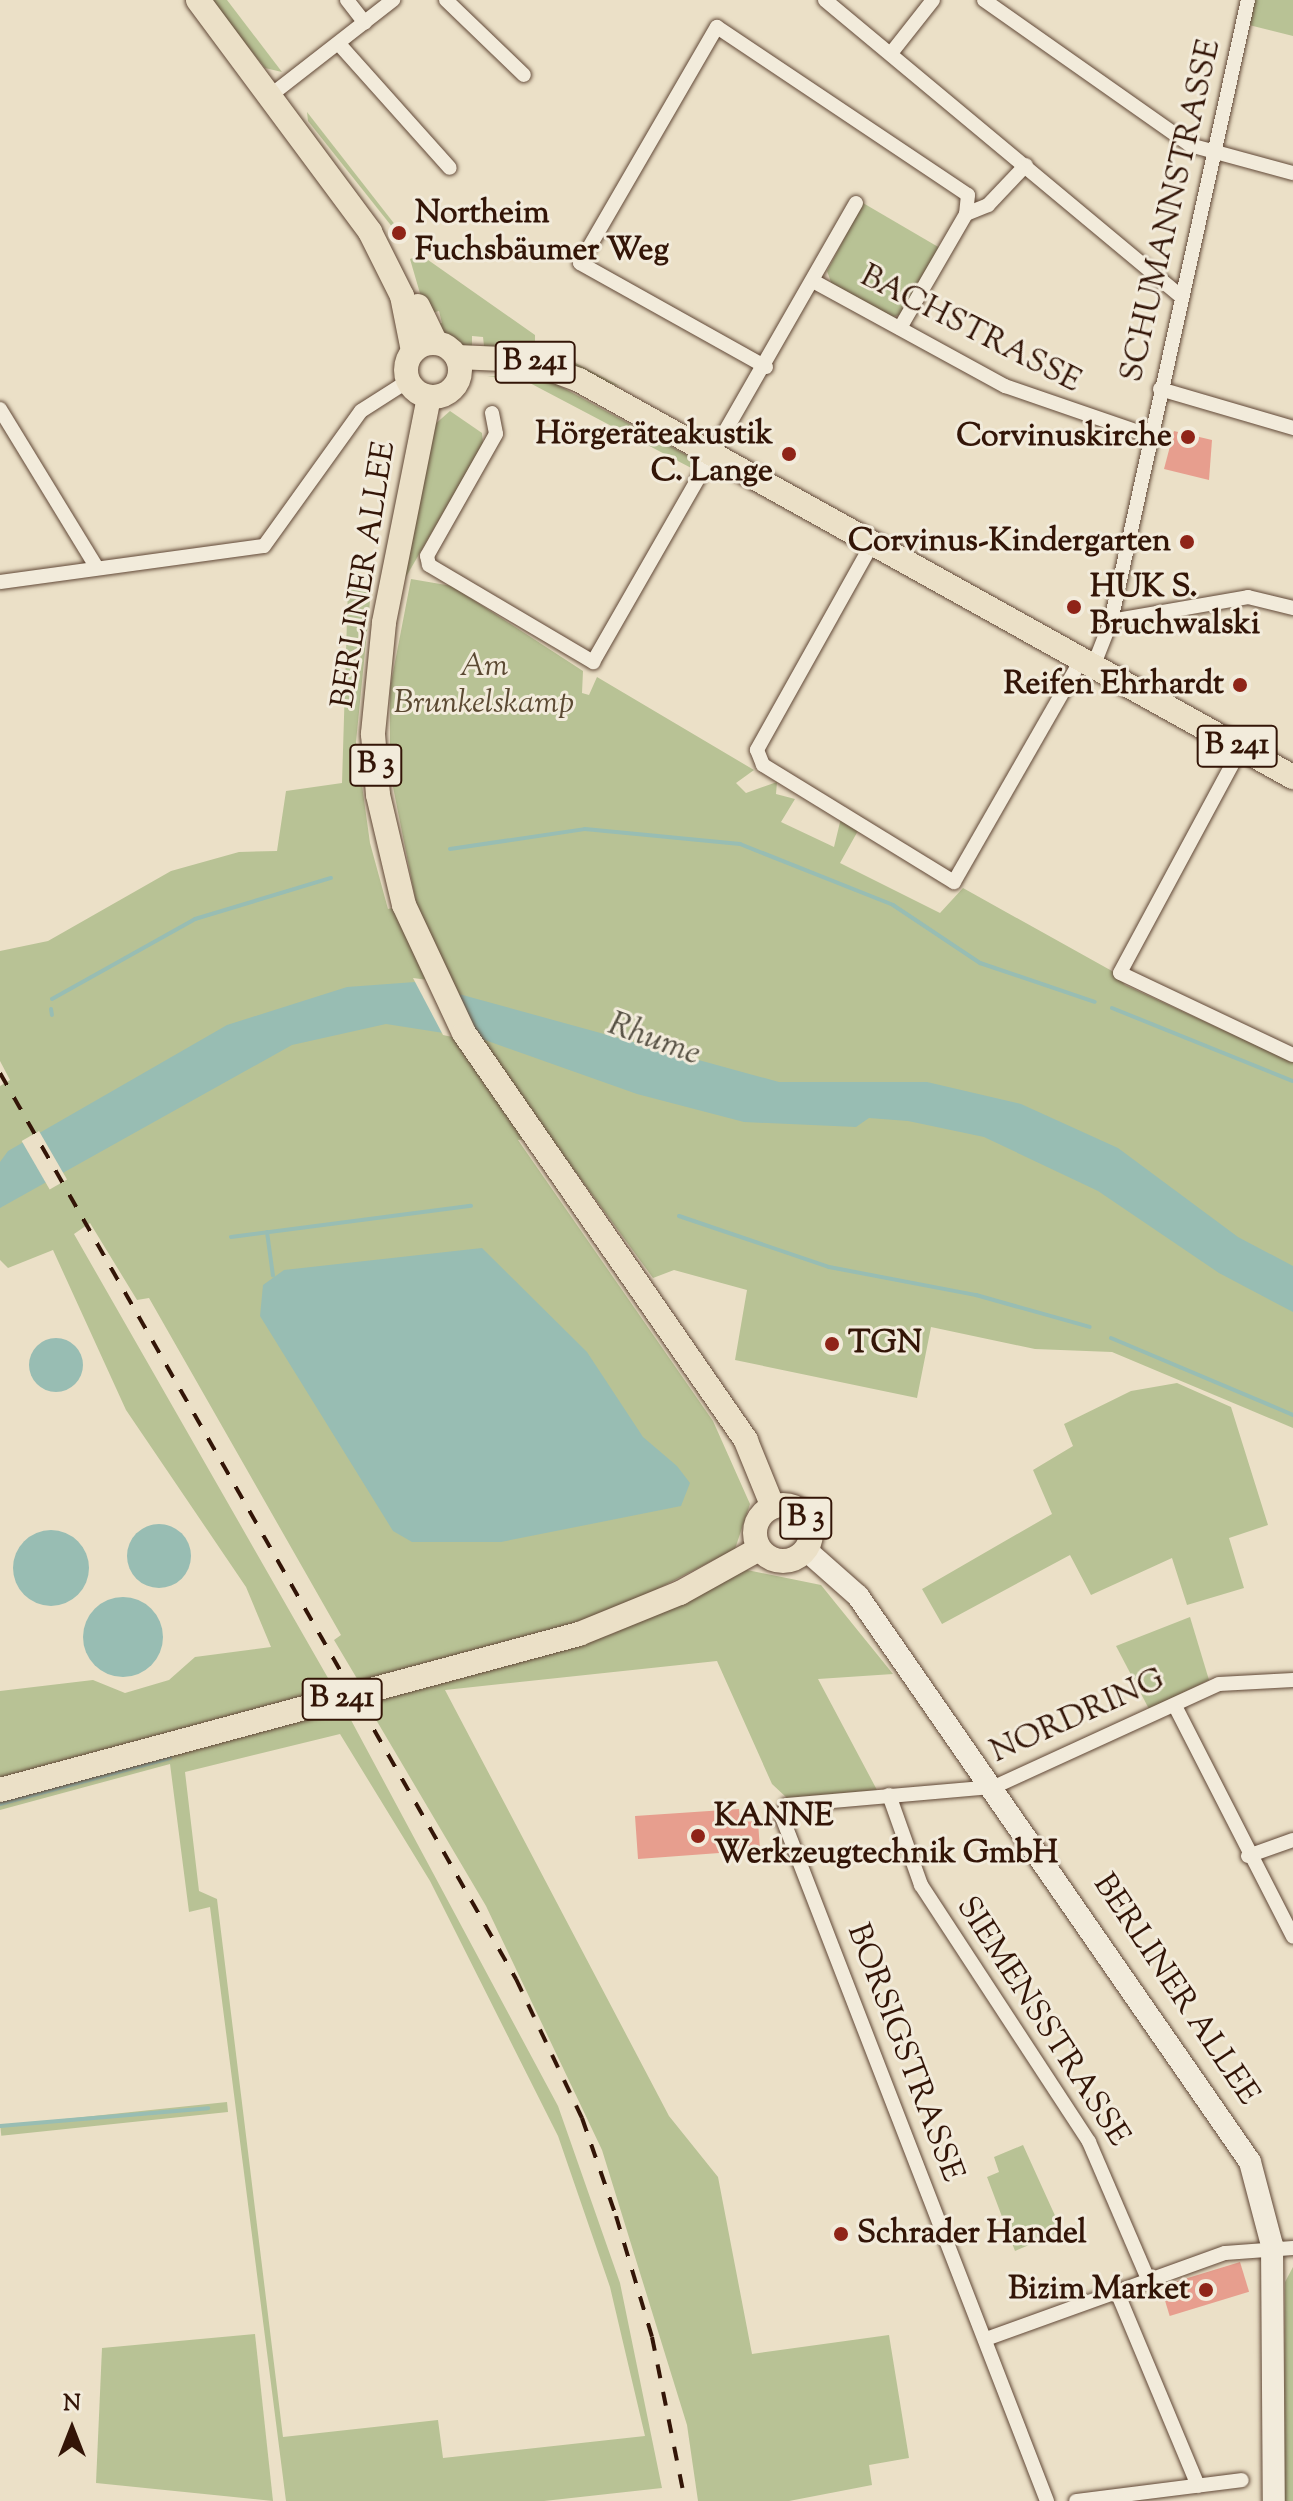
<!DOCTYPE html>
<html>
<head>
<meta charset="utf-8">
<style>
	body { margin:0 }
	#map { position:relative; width:1293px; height:2501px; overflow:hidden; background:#ebe0c7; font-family:"Sorts Mill Goudy",serif }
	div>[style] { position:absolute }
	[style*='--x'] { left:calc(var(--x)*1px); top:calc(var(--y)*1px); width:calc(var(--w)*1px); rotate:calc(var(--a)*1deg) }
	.green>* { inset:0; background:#b8c295; transform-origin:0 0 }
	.water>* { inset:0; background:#98bdb3 }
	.round { border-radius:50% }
	.pier>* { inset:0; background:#ebe0c7; transform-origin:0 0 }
	.stream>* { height:4px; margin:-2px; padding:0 2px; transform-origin:2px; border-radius:2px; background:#98bdb3 }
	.building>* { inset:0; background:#e79e8e; transform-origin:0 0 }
	.roads { filter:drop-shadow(0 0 2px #614837) drop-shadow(0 0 2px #614837) }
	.minor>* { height:14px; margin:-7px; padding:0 7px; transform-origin:7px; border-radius:7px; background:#f2ebdb }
	.secondary>* { height:22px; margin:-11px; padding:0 11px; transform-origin:11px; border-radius:11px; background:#f2ebdb }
	.primary>* { height:24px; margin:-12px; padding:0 12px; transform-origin:12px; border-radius:12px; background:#ebe0c7 }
	.primary>.ring { margin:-12px; padding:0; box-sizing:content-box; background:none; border:24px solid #ebe0c7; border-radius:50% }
	.rail>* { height:4px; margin-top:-2px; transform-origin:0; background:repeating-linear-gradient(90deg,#331507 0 14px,transparent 0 28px) }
	.dots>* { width:22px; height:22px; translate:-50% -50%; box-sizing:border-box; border:4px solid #f2ebdb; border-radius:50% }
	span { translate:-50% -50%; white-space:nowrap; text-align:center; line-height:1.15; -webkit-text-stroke:6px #f2ebdb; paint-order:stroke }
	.shield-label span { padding:2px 6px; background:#f2ebdb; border:2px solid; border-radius:6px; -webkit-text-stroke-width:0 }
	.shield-label { font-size:30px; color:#331507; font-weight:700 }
	.street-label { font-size:32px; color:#331507 }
	.poi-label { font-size:32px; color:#331507; font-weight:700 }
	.left { translate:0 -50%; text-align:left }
	.right { translate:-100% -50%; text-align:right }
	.park-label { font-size:32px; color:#5b4932; font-style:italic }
	.water-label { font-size:34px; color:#565043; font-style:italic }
	.north { position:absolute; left:32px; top:2389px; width:80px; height:80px; -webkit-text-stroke:6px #f2ebdb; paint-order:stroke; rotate:0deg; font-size:22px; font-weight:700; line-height:32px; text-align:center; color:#331507 }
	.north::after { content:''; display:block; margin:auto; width:28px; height:36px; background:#331507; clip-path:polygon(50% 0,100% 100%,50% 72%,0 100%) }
</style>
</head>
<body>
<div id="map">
	<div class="green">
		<div style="clip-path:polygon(211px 0,227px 0,282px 72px,265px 68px)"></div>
		<div style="clip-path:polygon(1254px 0,1293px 0,1293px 36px,1249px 25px)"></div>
		<div style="clip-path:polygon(307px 112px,400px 231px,397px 233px,308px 121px)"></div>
		<div style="clip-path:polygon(863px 203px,940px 248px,902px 314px,889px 318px,832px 285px,827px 271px)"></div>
		<div style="clip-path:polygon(421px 255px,535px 335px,535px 342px,620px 386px,485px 355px,483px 337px,472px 336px,472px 354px,461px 350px,431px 325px,442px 323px,439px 311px,426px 314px,410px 259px)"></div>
		<div style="clip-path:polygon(487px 376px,530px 377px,558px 385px,692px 458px,695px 470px,526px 381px)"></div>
		<div style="clip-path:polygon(450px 411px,482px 433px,483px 444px,403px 582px,433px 426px)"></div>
		<div style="clip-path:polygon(411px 579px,452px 586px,583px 671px,582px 693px,589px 695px,597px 677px,754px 770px,736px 783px,746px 793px,777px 782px,776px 794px,795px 799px,781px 822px,834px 847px,841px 818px,859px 829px,840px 863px,940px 913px,963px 888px,1112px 971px,1125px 985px,1293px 1062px,1293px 1428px,1112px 1352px,1035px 1349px,931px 1327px,917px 1398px,735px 1360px,747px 1290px,674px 1270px,653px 1278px,550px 1137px,518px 1140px,713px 1421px,750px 1504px,735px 1549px,597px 1620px,359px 1682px,334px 1640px,341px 1635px,149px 1298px,137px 1300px,90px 1223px,74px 1234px,336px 1692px,0 1781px,0 1691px,93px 1680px,125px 1693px,169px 1680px,195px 1657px,271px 1647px,246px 1587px,126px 1410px,53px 1250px,8px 1268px,0 1260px,0 1086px,10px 1080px,0 1061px,0 951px,48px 941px,171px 871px,239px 852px,277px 851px,286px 791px,342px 783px,348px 586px,355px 581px,371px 591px,356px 742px,370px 843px,388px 909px,416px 902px,390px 772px,390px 688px)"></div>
		<div style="clip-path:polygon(1177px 1383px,1231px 1407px,1268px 1525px,1229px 1538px,1244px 1588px,1187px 1605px,1172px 1558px,1091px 1595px,1070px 1555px,942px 1624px,922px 1589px,1052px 1514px,1033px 1470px,1073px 1446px,1064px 1424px,1131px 1391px)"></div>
		<div style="clip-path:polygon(747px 1570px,821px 1585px,893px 1674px,818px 1679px,877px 1790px,787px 1798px,772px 1784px,717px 1661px,445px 1690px,669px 2116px,718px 2177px,752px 2354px,889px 2335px,909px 2458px,869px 2465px,872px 2485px,789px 2501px,698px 2501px,687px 2425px,602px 2150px,486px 1906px,365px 1701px,612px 1634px)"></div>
		<div style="clip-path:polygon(1190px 1617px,1209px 1680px,1149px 1709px,1116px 1646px)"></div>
		<div style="clip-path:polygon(evenodd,344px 1707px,558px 2106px,620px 2283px,662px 2488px,544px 2501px,286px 2501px,210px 1907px,189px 1912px,170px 1764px,0 1810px,0 1798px,344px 1707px,340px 1734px,430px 1881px,558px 2136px,610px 2287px,645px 2436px,443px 2458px,438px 2420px,283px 2437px,217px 1899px,199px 1891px,185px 1772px,340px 1734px)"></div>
		<div style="left:227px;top:2102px;width:10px;height:228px;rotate:84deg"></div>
		<div style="clip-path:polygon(1023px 2145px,1062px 2231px,1015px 2251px,987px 2177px,999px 2172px,994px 2157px)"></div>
		<div style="clip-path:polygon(1293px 2267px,1293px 2501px,1284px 2501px,1285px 2282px)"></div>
		<div style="clip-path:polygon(255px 2334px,273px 2501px,96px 2483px,102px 2348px)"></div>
	</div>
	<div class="water">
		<div style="clip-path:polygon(415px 982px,779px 1082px,927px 1082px,1021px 1104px,1118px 1148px,1238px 1237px,1293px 1266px,1293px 1312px,1219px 1273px,1098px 1191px,984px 1137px,908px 1121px,869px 1118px,856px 1127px,744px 1122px,637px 1094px,482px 1039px,386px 1024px,292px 1045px,0 1208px,0 1162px,8px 1151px,227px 1025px,347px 987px)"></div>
		<div style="clip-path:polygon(482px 1248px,587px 1352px,643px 1437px,677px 1466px,690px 1483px,681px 1506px,501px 1542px,412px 1542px,393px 1531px,260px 1316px,263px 1285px,284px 1270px)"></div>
		<div class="round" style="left:29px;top:1338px;width:54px;height:54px"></div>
		<div class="round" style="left:127px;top:1524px;width:64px;height:64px"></div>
		<div class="round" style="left:13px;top:1530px;width:76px;height:76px"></div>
		<div class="round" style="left:83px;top:1597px;width:80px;height:80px"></div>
	</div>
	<div class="pier">
		<div style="clip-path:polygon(413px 978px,451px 983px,481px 1043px,443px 1035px)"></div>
		<div style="left:39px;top:1131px;width:56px;height:20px;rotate:60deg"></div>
	</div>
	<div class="stream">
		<div style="--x:450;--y:849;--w:136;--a:-8.4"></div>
		<div style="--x:585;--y:829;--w:156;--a:5.5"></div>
		<div style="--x:740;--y:844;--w:165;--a:21.7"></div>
		<div style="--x:893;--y:905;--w:105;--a:33.7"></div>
		<div style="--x:980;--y:963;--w:121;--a:18.7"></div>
		<div style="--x:52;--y:999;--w:164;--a:-29.2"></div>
		<div style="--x:195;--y:919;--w:142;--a:-16.8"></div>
		<div style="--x:1112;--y:1008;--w:195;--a:22"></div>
		<div style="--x:51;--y:1009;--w:6;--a:81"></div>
		<div style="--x:679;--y:1216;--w:158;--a:18.8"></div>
		<div style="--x:829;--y:1267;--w:150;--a:10.8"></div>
		<div style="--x:976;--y:1295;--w:118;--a:15.7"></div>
		<div style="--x:267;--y:1232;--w:44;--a:82.2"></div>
		<div style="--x:231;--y:1237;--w:242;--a:-7.4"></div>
		<div style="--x:1111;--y:1338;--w:198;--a:22.9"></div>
		<div style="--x:0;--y:1804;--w:176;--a:-15.1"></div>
		<div style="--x:0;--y:2126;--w:209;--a:-4.9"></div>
	</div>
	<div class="building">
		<div style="clip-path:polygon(1174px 431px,1212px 440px,1209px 480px,1164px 469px)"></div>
		<div style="clip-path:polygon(739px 1809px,740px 1822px,758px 1821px,760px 1850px,638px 1859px,635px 1816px)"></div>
		<div style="left:1240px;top:2262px;width:31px;height:83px;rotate:73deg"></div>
	</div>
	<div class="roads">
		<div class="minor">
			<div style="--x:347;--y:0;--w:29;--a:52"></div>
			<div style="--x:446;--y:0;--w:108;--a:43.9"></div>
			<div style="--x:825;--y:0;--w:462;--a:39.8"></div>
			<div style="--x:984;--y:0;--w:252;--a:35.1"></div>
			<div style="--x:1190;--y:145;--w:107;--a:15.2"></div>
			<div style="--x:339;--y:44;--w:166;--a:48.2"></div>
			<div style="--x:892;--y:52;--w:66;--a:-51.7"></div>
			<div style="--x:271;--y:95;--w:155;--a:-37.9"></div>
			<div style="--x:813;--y:281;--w:219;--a:28.7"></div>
			<div style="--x:1005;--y:386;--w:153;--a:19"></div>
			<div style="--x:900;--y:328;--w:132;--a:-59.9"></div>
			<div style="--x:966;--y:214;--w:24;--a:-22"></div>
			<div style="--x:988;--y:205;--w:55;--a:-46.5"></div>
			<div style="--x:766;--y:367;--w:213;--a:-150.8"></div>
			<div style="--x:580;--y:263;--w:273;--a:-59.9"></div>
			<div style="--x:717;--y:27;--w:302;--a:33.8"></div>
			<div style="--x:968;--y:195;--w:19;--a:96"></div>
			<div style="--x:1160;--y:389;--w:139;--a:16.3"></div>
			<div style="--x:0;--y:409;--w:186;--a:58.6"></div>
			<div style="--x:492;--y:413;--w:21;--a:79"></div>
			<div style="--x:496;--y:434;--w:140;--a:119.5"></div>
			<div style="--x:427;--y:556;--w:9;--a:77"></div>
			<div style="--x:429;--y:565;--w:191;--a:30.6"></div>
			<div style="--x:593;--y:662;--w:529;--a:-60.19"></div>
			<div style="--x:872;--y:544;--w:236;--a:119.2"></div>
			<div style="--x:757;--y:750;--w:16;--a:68"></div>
			<div style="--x:763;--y:765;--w:224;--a:31.5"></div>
			<div style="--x:954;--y:882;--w:256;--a:-60.2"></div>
			<div style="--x:0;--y:582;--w:266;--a:-7.8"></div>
			<div style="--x:264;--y:546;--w:166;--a:-54.3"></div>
			<div style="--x:361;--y:411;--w:56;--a:-32.6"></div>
			<div style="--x:1111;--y:621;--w:139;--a:-9.9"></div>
			<div style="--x:1248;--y:597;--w:46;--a:13.7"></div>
			<div style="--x:1093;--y:667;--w:49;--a:-68.6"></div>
			<div style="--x:1111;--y:621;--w:636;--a:-77.56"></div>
			<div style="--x:1241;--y:748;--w:255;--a:118.3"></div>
			<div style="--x:1120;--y:973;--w:191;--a:25.4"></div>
			<div style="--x:1175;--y:1706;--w:259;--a:62.9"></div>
			<div style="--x:889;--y:1795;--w:96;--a:70.4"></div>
			<div style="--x:921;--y:1885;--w:307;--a:56.8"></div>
			<div style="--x:1089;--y:2142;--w:149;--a:66.7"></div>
			<div style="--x:1248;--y:1856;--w:48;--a:-19.6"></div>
			<div style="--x:1117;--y:2292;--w:210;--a:67.3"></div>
			<div style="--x:986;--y:2339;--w:254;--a:-19.8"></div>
			<div style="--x:1225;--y:2253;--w:68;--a:-4.2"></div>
			<div style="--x:1047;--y:2501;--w:734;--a:-111.18"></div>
			<div style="--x:782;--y:1817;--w:13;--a:-67"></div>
			<div style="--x:787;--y:1805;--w:208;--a:-5"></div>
			<div style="--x:994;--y:1787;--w:247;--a:-24.6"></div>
			<div style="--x:1219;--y:1684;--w:74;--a:-3.1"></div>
			<div style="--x:1076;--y:2501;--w:167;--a:-7.2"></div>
		</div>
		<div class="secondary">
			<div style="--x:806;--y:1550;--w:69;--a:41.5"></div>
			<div style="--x:858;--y:1596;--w:688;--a:55.29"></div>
			<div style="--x:1250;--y:2162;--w:86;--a:75.2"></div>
			<div style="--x:1272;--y:2245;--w:256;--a:89.6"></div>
		</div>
		<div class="primary">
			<div style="--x:198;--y:0;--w:289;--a:53.4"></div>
			<div style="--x:370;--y:232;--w:72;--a:63.4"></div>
			<div style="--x:402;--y:296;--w:56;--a:78.7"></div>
			<div style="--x:418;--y:306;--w:41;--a:64.1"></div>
			<div class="ring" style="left:406px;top:343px;width:30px;height:30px"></div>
			<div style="--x:457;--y:357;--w:69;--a:2.5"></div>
			<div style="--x:526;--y:360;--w:57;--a:20.7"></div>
			<div style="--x:579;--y:380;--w:817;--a:29.08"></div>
			<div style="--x:429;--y:397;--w:230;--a:101.3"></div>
			<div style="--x:384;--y:623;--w:112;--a:95.7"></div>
			<div style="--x:373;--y:734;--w:61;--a:85.3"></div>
			<div style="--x:378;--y:795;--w:113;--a:76.7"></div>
			<div style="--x:404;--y:905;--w:141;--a:64.9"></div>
			<div style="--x:464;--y:1033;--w:496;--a:55.3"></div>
			<div style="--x:746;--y:1441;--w:71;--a:67.8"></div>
			<div class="ring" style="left:755px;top:1505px;width:32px;height:32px"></div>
			<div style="--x:0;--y:1790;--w:600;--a:-15.08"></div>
			<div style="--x:579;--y:1634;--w:109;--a:-22.1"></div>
			<div style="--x:680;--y:1593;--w:90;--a:-29.1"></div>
		</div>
	</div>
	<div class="rail">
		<div style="--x:0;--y:1073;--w:1043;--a:60.34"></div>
		<div style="--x:516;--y:1979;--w:154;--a:64.6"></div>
		<div style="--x:582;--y:2118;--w:104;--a:70.9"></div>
		<div style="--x:616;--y:2216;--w:126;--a:73.4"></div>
		<div style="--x:652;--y:2337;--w:167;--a:78.6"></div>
	</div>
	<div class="dots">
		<div style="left:399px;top:233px;background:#8f2418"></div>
		<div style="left:1188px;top:437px;background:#8f2418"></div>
		<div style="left:789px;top:454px;background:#8f2418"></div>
		<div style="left:1187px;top:542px;background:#8f2418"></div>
		<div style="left:1074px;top:607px;background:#8f2418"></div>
		<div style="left:1240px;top:685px;background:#8f2418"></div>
		<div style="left:832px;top:1344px;background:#8f2418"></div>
		<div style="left:698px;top:1836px;background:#8f2418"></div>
		<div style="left:841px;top:2234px;background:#8f2418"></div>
		<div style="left:1206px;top:2290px;background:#8f2418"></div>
	</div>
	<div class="shield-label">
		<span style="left:535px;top:362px">B 241</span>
		<span style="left:1237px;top:746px">B 241</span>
		<span style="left:376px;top:765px">B 3</span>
		<span style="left:806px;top:1518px">B 3</span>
		<span style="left:342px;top:1699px">B 241</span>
	</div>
	<div class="street-label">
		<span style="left:1172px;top:211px;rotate:-77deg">SCHUMANNSTRASSE</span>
		<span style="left:970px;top:330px;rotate:27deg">BACHSTRASSE</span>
		<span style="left:365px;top:575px;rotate:-81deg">BERLINER ALLEE</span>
		<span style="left:1078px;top:1717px;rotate:-24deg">NORDRING</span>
		<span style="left:1175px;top:1990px;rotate:56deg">BERLINER ALLEE</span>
		<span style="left:1042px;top:2022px;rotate:57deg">SIEMENSSTRASSE</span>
		<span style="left:904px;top:2053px;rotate:69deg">BORSIGSTRASSE</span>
	</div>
	<div class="poi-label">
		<span class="left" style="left:415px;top:233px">Northeim<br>Fuchsbäumer Weg</span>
		<span class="right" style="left:773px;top:454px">Hörgeräteakustik<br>C. Lange</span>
		<span class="right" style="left:1172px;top:437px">Corvinuskirche</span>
		<span class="right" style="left:1171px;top:542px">Corvinus-Kindergarten</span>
		<span class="left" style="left:1090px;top:607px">HUK S.<br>Bruchwalski</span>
		<span class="right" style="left:1224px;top:685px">Reifen Ehrhardt</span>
		<span class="left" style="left:848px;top:1344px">TGN</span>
		<span class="left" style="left:714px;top:1836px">KANNE<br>Werkzeugtechnik GmbH</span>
		<span class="left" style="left:857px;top:2234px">Schrader Handel</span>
		<span class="right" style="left:1190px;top:2290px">Bizim Market</span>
	</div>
	<div class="park-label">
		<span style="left:484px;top:686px">Am<br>Brunkelskamp</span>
	</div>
	<div class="water-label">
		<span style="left:654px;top:1040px;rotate:20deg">Rhume</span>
	</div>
	<div class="north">N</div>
</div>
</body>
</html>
